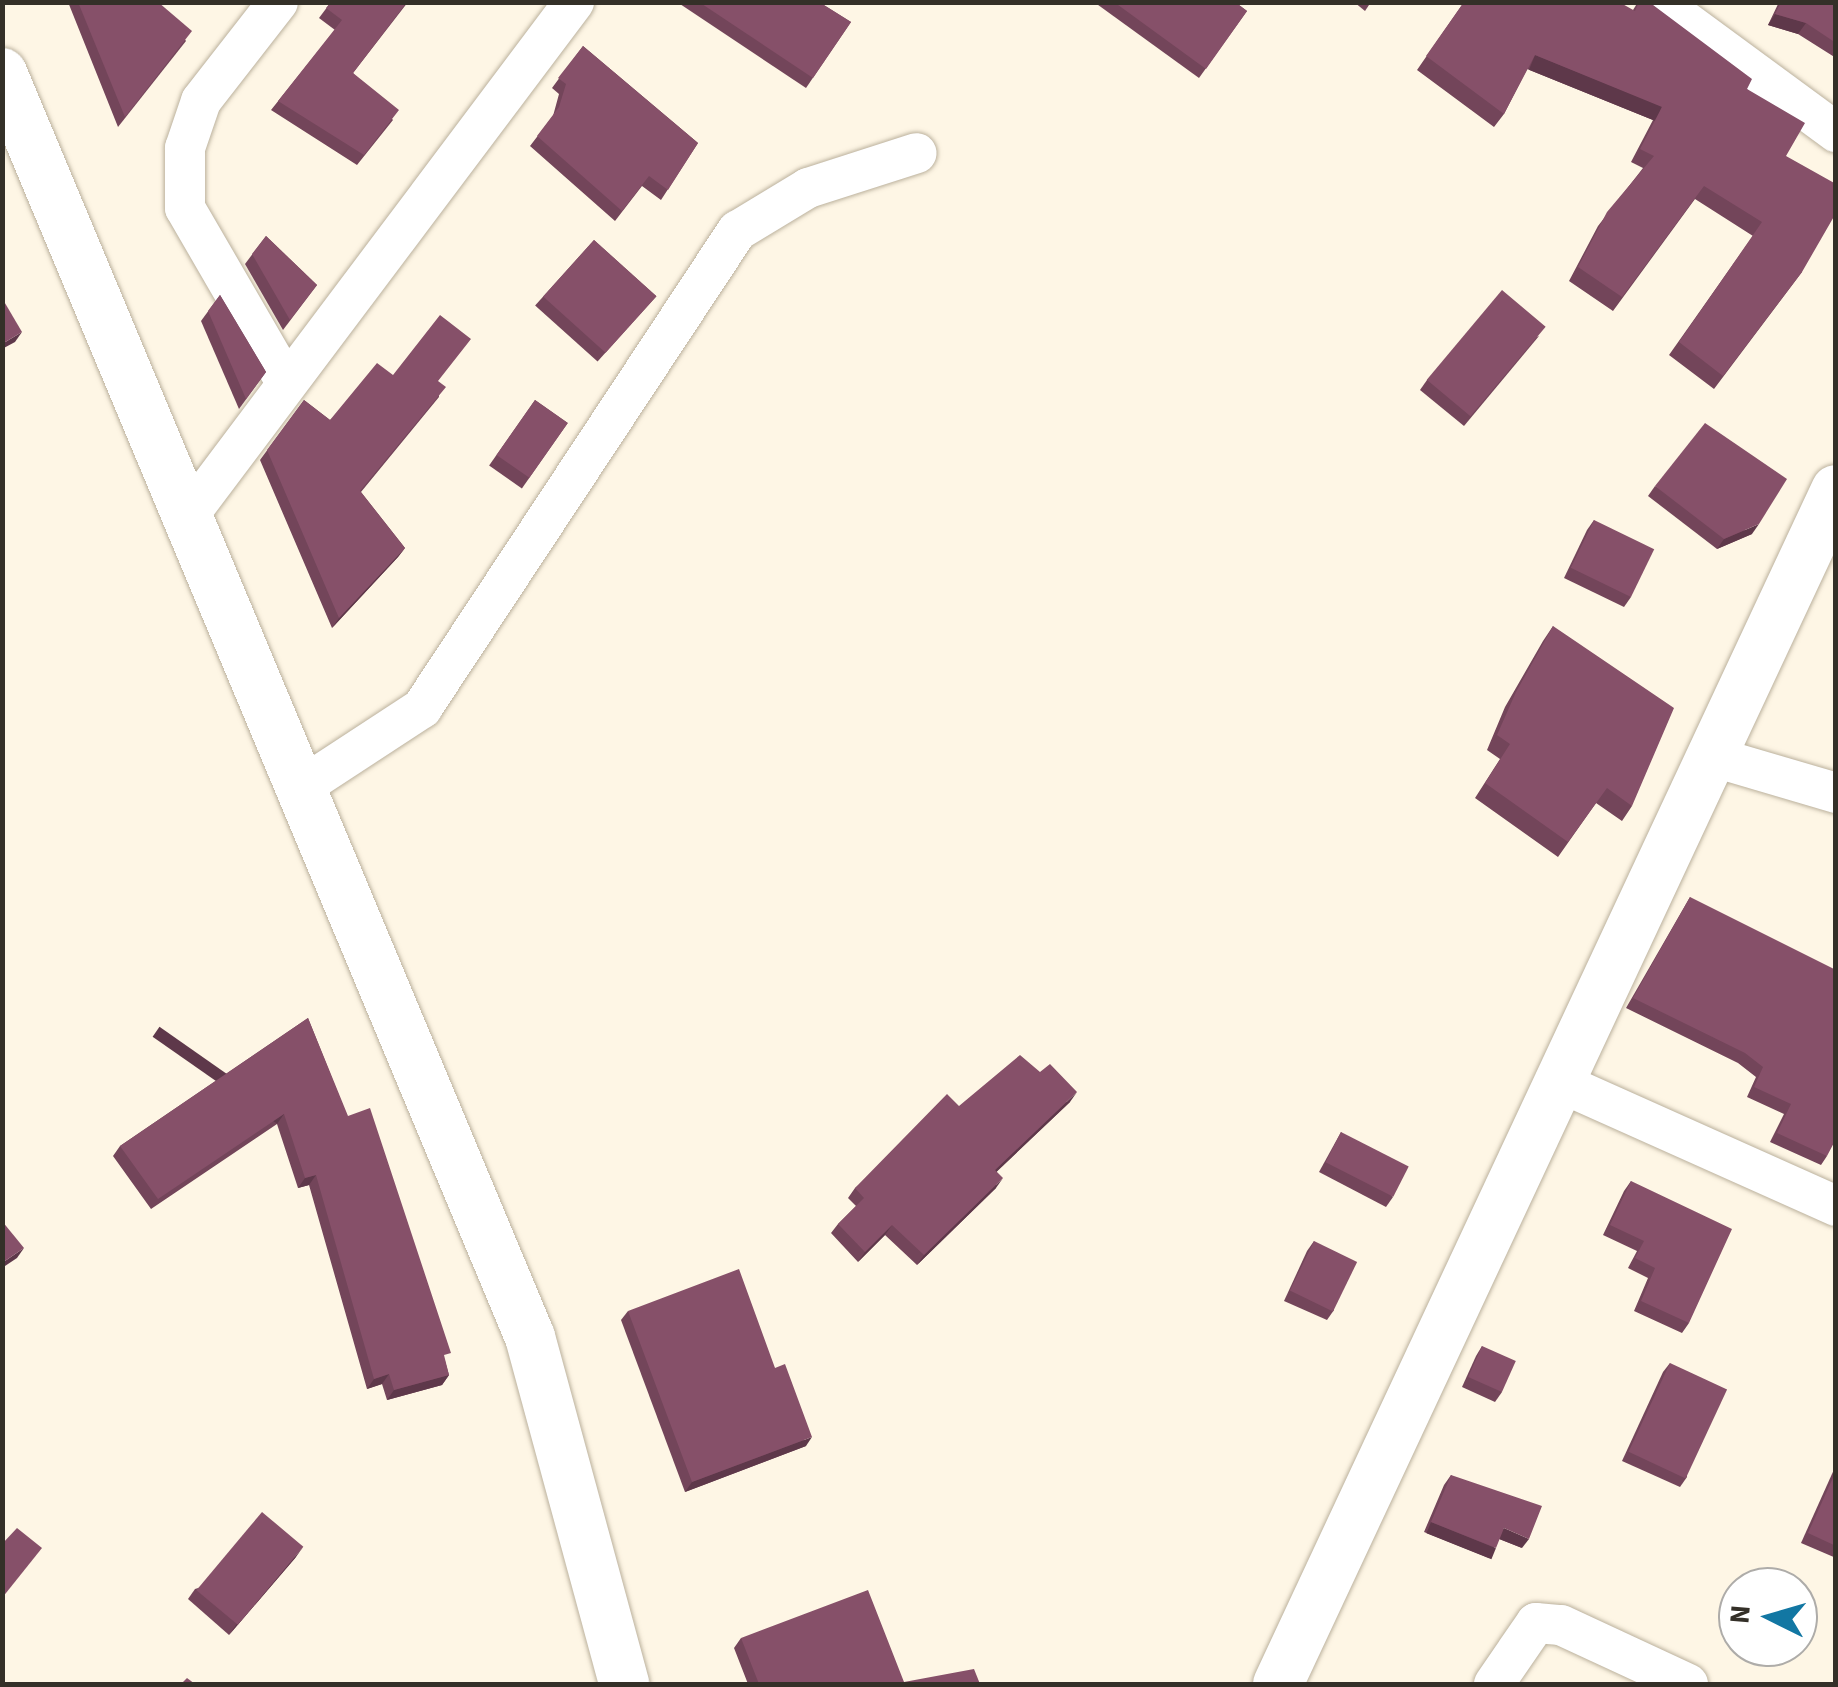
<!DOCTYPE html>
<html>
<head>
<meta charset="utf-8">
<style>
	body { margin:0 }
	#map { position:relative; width:1838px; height:1687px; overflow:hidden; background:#fef6e5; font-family:"Source Sans 3",sans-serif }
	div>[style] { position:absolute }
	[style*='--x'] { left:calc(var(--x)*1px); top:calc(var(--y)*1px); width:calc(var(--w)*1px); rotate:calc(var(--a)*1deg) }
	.roads { filter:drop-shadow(0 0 2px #bbb19d) drop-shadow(0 0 2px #bbb19d) }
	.minor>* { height:40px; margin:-20px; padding:0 20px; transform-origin:20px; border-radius:20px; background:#fff }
	.tertiary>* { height:50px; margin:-25px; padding:0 25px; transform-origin:25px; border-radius:25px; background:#fff }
	.wall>* { inset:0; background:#73455a; transform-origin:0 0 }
	.shaded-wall>* { inset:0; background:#5e384a; transform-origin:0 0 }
	.building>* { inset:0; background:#865069; transform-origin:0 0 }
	span { translate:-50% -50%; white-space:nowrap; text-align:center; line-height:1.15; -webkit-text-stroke:10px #fff; paint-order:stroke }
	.frame { position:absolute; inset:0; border:5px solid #343028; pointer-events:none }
	.north { position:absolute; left:1718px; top:1567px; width:100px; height:100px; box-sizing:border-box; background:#fff; border:2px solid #aeaca9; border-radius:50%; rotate:275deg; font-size:28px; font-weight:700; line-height:40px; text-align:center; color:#343028 }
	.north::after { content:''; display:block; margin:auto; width:35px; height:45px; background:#1277a3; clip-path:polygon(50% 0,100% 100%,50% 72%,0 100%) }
</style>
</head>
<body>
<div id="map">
	<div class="roads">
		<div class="minor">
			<div style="--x:278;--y:2;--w:125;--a:127.9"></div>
			<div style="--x:201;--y:101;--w:50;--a:108.8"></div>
			<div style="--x:185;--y:148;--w:60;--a:90"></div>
			<div style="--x:185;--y:208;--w:201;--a:59.9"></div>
			<div style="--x:1659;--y:2;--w:220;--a:36.3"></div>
			<div style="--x:188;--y:516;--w:643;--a:-53.09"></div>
			<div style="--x:1714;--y:757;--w:127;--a:16.4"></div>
			<div style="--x:306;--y:784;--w:139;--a:-33.2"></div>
			<div style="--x:422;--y:708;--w:572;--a:-56.56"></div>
			<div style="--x:737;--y:231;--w:83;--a:-31.2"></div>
			<div style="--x:808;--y:188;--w:114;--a:-17.8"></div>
			<div style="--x:1561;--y:1083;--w:301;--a:24.1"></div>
			<div style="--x:1494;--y:1684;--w:74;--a:-55.5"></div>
			<div style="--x:1536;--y:1623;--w:25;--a:5"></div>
			<div style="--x:1561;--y:1625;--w:140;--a:24.9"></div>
		</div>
		<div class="tertiary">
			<div style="--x:2;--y:73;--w:1370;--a:67.33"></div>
			<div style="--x:530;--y:1337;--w:360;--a:74.8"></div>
			<div style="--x:1278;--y:1684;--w:1318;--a:-64.95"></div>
		</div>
	</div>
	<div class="wall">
		<div style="clip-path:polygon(68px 2px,158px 2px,186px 41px,118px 127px)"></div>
		<div style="clip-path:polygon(331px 2px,408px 2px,353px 73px,393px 120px,357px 165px,271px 110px,335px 30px,319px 18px)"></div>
		<div style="clip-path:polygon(677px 2px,819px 2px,851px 22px,806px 88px)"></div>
		<div style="clip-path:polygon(1094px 2px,1235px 2px,1247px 11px,1199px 78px)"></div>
		<div style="clip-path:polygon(1354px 2px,1371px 2px,1365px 11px)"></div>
		<div style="clip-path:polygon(1464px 2px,1633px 10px,1638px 2px,1649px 2px,1747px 89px,1786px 156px,1802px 272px,1714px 389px,1669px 355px,1753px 236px,1695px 199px,1613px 311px,1569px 281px,1598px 226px,1643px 168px,1631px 162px,1653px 120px,1527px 69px,1504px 114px,1494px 127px,1417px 70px)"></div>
		<div style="clip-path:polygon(1779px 2px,1836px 2px,1836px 58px,1798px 34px,1768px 25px)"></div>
		<div style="clip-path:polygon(583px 46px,698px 143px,661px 200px,642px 186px,615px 221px,530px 146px,553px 116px,559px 94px,552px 88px)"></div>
		<div style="clip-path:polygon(266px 236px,317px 285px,283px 330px,245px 264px)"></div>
		<div style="left:594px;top:240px;width:84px;height:88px;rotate:42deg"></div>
		<div style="clip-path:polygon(220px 295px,266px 372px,239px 409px,201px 321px)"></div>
		<div style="clip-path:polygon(1539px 336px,1464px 426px,1420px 390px,1427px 380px)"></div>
		<div style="clip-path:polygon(393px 375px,438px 382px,439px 397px,361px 492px,405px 548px,398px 557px,332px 628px,260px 460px,304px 400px,330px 420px)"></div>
		<div style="left:535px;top:400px;width:40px;height:80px;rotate:35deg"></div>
		<div style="clip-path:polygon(1655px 486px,1752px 534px,1717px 549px,1648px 496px)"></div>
		<div style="clip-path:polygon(1594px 520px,1631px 597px,1624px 607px,1564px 578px,1587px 530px)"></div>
		<div style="clip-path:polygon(1553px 626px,1632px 806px,1622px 821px,1596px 803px,1558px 857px,1475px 798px,1500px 759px,1487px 750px,1505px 707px,1543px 641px)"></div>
		<div style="clip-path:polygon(1690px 897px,1827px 1156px,1821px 1165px,1770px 1142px,1784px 1114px,1747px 1097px,1756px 1077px,1738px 1063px,1626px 1008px)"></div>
		<div style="clip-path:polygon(308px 1018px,445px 1361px,449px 1375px,442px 1385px,387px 1400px,382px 1384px,367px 1389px,309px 1185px,298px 1188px,277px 1124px,151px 1209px,113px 1156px,120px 1146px)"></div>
		<div style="clip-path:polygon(1070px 1102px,997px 1171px,996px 1188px,917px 1265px,885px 1235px,858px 1262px,831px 1233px,838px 1224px,856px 1206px,848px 1198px,855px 1188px,959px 1106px)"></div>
		<div style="clip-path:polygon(1341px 1132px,1393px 1197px,1386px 1207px,1319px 1172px)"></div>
		<div style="clip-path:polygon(1631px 1181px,1689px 1323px,1682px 1333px,1634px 1311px,1648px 1278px,1628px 1268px,1637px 1251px,1603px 1235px,1624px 1191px)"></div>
		<div style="clip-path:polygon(1314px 1241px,1334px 1310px,1327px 1320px,1284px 1301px,1307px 1251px)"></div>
		<div style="clip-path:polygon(628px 1311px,775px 1368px,806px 1446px,685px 1492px,621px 1320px)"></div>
		<div style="clip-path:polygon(1482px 1346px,1502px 1392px,1495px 1402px,1462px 1387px,1476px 1356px)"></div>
		<div style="clip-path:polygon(1670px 1363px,1687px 1477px,1680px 1487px,1622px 1461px,1663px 1372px)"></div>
		<div style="clip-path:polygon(1836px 1465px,1836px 1558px,1801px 1543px)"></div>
		<div style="clip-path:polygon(1451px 1475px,1522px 1548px,1499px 1539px,1489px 1558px,1424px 1532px,1444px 1485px)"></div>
		<div style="clip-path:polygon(296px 1557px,229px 1635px,188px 1599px,195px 1589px)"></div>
		<div style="clip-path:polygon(741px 1638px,904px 1682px,980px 1684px,748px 1684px,734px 1648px)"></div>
	</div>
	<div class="shaded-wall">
		<div style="clip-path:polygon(1775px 14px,1806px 23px,1798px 34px,1768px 25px)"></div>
		<div style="left:1535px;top:55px;width:137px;height:16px;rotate:22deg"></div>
		<div style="clip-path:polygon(22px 332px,15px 342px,2px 349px,2px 344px)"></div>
		<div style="clip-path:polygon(1759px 524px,1752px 534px,1717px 549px,1724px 539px)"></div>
		<div style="clip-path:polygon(405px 548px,398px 557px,332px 628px,339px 618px)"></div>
		<div style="clip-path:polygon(1077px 1092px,1070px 1102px,988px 1180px,995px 1170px)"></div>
		<div style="left:284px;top:1114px;width:12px;height:152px;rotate:125deg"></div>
		<div style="clip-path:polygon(316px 1175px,309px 1185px,298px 1188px,305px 1178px)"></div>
		<div style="clip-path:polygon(1003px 1178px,996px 1188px,917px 1265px,924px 1255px)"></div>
		<div style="clip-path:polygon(892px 1225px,885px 1235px,858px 1262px,865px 1252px)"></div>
		<div style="clip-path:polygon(24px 1248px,17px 1258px,2px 1268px,2px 1263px)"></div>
		<div style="clip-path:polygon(389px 1374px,382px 1384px,367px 1389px,374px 1379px)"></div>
		<div style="clip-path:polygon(449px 1375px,442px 1385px,387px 1400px,394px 1390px)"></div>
		<div style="clip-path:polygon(812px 1437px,806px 1446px,685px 1492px,692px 1482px)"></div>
		<div style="left:1431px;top:1522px;width:70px;height:12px;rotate:22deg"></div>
		<div style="clip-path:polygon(1504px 1528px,1529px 1539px,1522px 1548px,1497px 1538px)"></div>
		<div style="clip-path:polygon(303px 1547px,296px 1557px,229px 1635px,236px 1625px)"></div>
	</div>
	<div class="building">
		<div style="clip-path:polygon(78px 2px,158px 2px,192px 31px,125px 117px)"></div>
		<div style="clip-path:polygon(331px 2px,407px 2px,353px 73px,399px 110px,364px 155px,278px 101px,342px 20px,326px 8px)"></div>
		<div style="clip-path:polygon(699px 2px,819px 2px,851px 22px,813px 78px)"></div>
		<div style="clip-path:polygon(1114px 2px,1235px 2px,1247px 11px,1206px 69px)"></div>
		<div style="clip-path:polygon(1464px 2px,1619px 2px,1635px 11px,1639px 2px,1649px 2px,1752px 79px,1747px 89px,1805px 123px,1786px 156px,1836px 184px,1836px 213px,1802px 272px,1723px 376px,1679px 342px,1762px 222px,1704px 186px,1622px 297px,1578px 267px,1607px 212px,1654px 156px,1640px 149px,1662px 107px,1535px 55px,1504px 114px,1426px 56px)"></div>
		<div style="clip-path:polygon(1781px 2px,1836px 2px,1836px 43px,1806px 23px,1775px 14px)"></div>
		<div style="clip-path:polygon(583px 46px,698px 143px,668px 190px,649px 176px,622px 211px,537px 136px,559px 107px,566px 84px,558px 78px)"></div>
		<div style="clip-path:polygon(266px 236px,317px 285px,290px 320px,252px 254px)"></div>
		<div style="left:594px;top:240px;width:84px;height:76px;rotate:42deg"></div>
		<div style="left:1502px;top:290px;width:57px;height:117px;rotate:40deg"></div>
		<div style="clip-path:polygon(220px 295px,266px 372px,246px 399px,208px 311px)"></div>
		<div style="clip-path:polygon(2px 298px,22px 332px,2px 344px)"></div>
		<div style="clip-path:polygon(440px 315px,471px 339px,438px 381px,446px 387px,360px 491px,405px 548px,339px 618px,267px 450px,304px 400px,330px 420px,377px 363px,393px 375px)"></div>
		<div style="left:535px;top:400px;width:40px;height:67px;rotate:35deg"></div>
		<div style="clip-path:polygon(1705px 423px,1787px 479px,1759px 524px,1724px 539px,1655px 486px)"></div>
		<div style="left:1594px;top:520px;width:67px;height:53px;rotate:26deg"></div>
		<div style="clip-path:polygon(1553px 626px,1674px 708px,1632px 806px,1607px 788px,1568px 842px,1485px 783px,1510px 744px,1497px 735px,1516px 692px)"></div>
		<div style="clip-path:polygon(1690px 897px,1836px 970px,1836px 1139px,1827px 1156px,1777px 1133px,1791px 1104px,1754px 1087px,1763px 1067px,1745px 1053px,1633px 998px)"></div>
		<div style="clip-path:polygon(308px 1018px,348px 1116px,370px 1108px,451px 1353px,444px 1355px,449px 1375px,394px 1390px,389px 1374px,374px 1379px,316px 1175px,305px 1178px,284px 1114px,158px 1199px,120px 1146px)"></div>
		<div style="clip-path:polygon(1020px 1055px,1040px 1072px,1050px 1064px,1077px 1092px,995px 1170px,1003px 1178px,924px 1255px,892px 1225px,865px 1252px,838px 1224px,864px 1198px,855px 1188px,947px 1094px,959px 1106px)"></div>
		<div style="left:1341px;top:1132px;width:76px;height:34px;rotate:27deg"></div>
		<div style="clip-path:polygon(1631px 1181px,1732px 1229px,1689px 1323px,1641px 1301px,1655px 1268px,1635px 1258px,1644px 1241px,1610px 1225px)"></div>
		<div style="clip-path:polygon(2px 1221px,24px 1248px,2px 1263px)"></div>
		<div style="left:1314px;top:1241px;width:48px;height:55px;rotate:26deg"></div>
		<div style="clip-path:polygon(739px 1269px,775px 1368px,785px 1364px,812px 1437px,692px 1482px,628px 1311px)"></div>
		<div style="left:1482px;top:1346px;width:37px;height:34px;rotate:24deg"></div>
		<div style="left:1670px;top:1363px;width:63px;height:98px;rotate:25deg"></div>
		<div style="clip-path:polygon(1836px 1471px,1836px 1546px,1808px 1533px)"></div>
		<div style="clip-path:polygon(1451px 1475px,1542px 1506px,1529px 1539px,1504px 1528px,1496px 1548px,1431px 1522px)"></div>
		<div style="left:262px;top:1512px;width:54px;height:102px;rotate:40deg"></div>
		<div style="clip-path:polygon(17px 1528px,42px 1548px,2px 1598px,2px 1544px)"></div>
		<div style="clip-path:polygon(868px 1590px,904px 1682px,974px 1669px,980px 1684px,759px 1684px,741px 1638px)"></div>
		<div style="clip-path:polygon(187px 1678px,195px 1684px,181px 1684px)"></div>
	</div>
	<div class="frame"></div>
	<div class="north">N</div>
</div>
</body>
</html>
